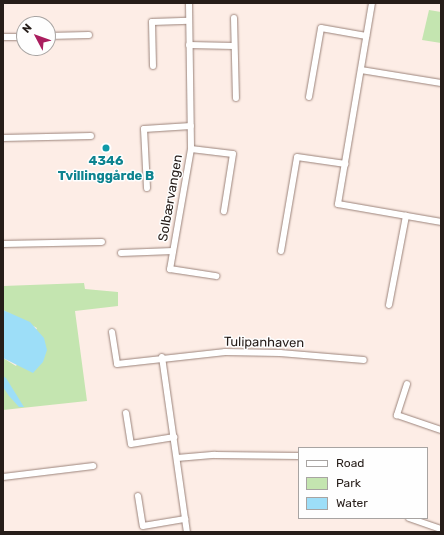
<!DOCTYPE html>
<html>
<head>
<meta charset="utf-8">
<style>
	body { margin:0 }
	#map { position:relative; width:444px; height:535px; overflow:hidden; background:#fdede6; font-family:Rubik,sans-serif }
	div>[style] { position:absolute }
	[style*='--x'] { left:calc(var(--x)*1px); top:calc(var(--y)*1px); width:calc(var(--w)*1px); rotate:calc(var(--a)*1deg) }
	.green>* { inset:0; background:#c4e5b0 }
	.water>* { inset:0; background:#9ddef8 }
	.roads { filter:drop-shadow(0 0 1px #9b837a) drop-shadow(0 0 1px #9b837a) }
	.street>* { height:6px; margin:-3px; padding:0 3px; transform-origin:3px; border-radius:3px; background:#fff }
	.dots>* { width:11px; height:11px; translate:-50% -50%; box-sizing:border-box; border:2px solid #fefefe; border-radius:50% }
	span { translate:-50% -50%; white-space:nowrap; text-align:center; line-height:1.15; -webkit-text-stroke:3px #fefefe; paint-order:stroke }
	.culture-label { font-size:13px; color:#0d838f; font-weight:700 }
	.street-label { font-size:13px; color:#261d19 }
	.frame { position:absolute; inset:0; border:4px solid #261d19; pointer-events:none }
	.legend { position:absolute; left:298px; top:447px; width:130px; height:72px; box-sizing:border-box; background:#fefefe; border:1px solid #a8a4a2; margin:0; padding:5px 7px; list-style:none; font-size:12px; color:#261d19 }
	.legend li { display:flex; align-items:center; gap:8px; height:20px }
	.legend b { width:20px; border:1px solid #a8a4a2 }
	.north { position:absolute; left:16px; top:16px; width:40px; height:40px; box-sizing:border-box; background:#fefefe; border:1px solid #a8a4a2; border-radius:50%; rotate:311deg; font-size:11px; font-weight:700; line-height:16px; text-align:center; color:#261d19 }
	.north::after { content:''; display:block; margin:auto; width:14px; height:18px; background:#aa1d5e; clip-path:polygon(50% 0,100% 100%,50% 72%,0 100%) }
</style>
</head>
<body>
<div id="map">
	<div class="green">
		<div style="clip-path:polygon(429px 10px,441px 12px,441px 43px,422px 40px)"></div>
		<div style="clip-path:polygon(84px 283px,85px 289px,118px 292px,118px 306px,75px 311px,87px 401px,3px 410px,3px 358px,16px 366px,37px 328px,3px 310px,3px 286px)"></div>
	</div>
	<div class="water">
		<div style="clip-path:polygon(3px 310px,30px 322px,44px 338px,47px 350px,43px 362px,33px 373px,3px 358px)"></div>
		<div style="clip-path:polygon(3px 376px,6px 378px,24px 407px,19px 407px,9px 396px,3px 387px)"></div>
	</div>
	<div class="roads">
		<div class="street">
			<div style="--x:189;--y:3;--w:146;--a:89.2"></div>
			<div style="--x:191;--y:149;--w:122;--a:99.9"></div>
			<div style="--x:170;--y:269;--w:47;--a:8.7"></div>
			<div style="--x:372;--y:3;--w:204;--a:99.6"></div>
			<div style="--x:338;--y:204;--w:105;--a:9.9"></div>
			<div style="--x:234;--y:18;--w:80;--a:88.6"></div>
			<div style="--x:48;--y:36;--w:41;--a:-1.4"></div>
			<div style="--x:3;--y:37;--w:21;--a:0"></div>
			<div style="--x:189;--y:45;--w:45;--a:1.3"></div>
			<div style="--x:153;--y:66;--w:44;--a:-91.3"></div>
			<div style="--x:152;--y:22;--w:37;--a:-2"></div>
			<div style="--x:361;--y:70;--w:81;--a:9.2"></div>
			<div style="--x:309;--y:97;--w:70;--a:-80.1"></div>
			<div style="--x:321;--y:28;--w:46;--a:10.1"></div>
			<div style="--x:3;--y:138;--w:88;--a:-1.3"></div>
			<div style="--x:191;--y:149;--w:42;--a:6.8"></div>
			<div style="--x:233;--y:154;--w:58;--a:99"></div>
			<div style="--x:147;--y:188;--w:59;--a:-92.9"></div>
			<div style="--x:144;--y:129;--w:47;--a:-3.7"></div>
			<div style="--x:3;--y:244;--w:99;--a:-1.2"></div>
			<div style="--x:281;--y:251;--w:95;--a:-80.3"></div>
			<div style="--x:297;--y:157;--w:49;--a:8.3"></div>
			<div style="--x:121;--y:253;--w:52;--a:-2.2"></div>
			<div style="--x:389;--y:305;--w:91;--a:-79.2"></div>
			<div style="--x:112;--y:332;--w:32;--a:81"></div>
			<div style="--x:117;--y:364;--w:109;--a:-6.3"></div>
			<div style="--x:225;--y:352;--w:55;--a:1"></div>
			<div style="--x:280;--y:353;--w:84;--a:4.8"></div>
			<div style="--x:162;--y:357;--w:177;--a:81.9"></div>
			<div style="--x:407;--y:384;--w:33;--a:108"></div>
			<div style="--x:397;--y:415;--w:46;--a:18.8"></div>
			<div style="--x:126;--y:413;--w:31;--a:81"></div>
			<div style="--x:131;--y:444;--w:44;--a:-9.2"></div>
			<div style="--x:177;--y:458;--w:38;--a:-5"></div>
			<div style="--x:215;--y:455;--w:84;--a:0.7"></div>
			<div style="--x:3;--y:477;--w:91;--a:-7"></div>
			<div style="--x:138;--y:496;--w:30;--a:81"></div>
			<div style="--x:143;--y:526;--w:43;--a:-9.5"></div>
			<div style="--x:409;--y:518;--w:34;--a:19"></div>
		</div>
	</div>
	<div class="dots">
		<div style="left:106px;top:148px;background:#0f9aa8"></div>
	</div>
	<div class="culture-label">
		<span style="left:106px;top:169px">4346<br>Tvillinggårde B</span>
	</div>
	<div class="street-label">
		<span style="left:171px;top:198px;rotate:-80deg">Solbærvangen</span>
		<span style="left:264px;top:343px;rotate:1deg">Tulipanhaven</span>
	</div>
	<div class="frame"></div>
	<ul class="legend">
	<li><b style="height:5px;background:#fff"></b>Road</li>
	<li><b style="height:11px;background:#c4e5b0"></b>Park</li>
	<li><b style="height:11px;background:#9ddef8"></b>Water</li>
	</ul>
	<div class="north">N</div>
</div>
</body>
</html>
